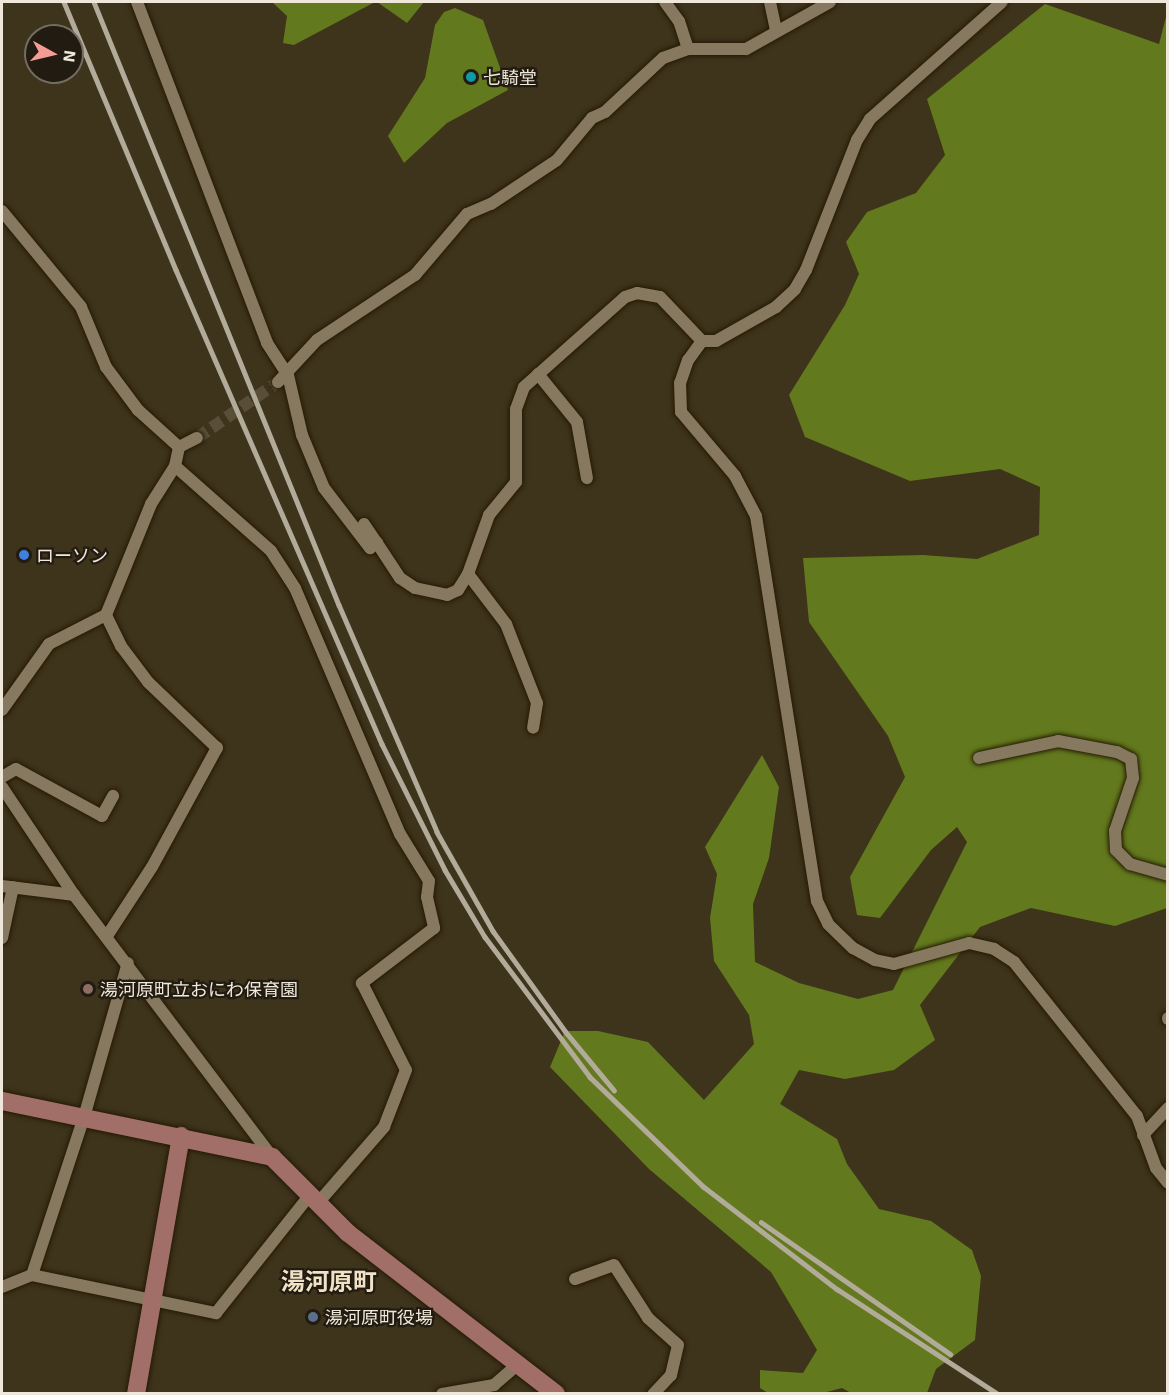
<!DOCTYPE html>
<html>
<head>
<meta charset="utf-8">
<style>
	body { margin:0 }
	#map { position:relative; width:1169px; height:1395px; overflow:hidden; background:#3e331b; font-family:"Exo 2","Noto Sans JP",sans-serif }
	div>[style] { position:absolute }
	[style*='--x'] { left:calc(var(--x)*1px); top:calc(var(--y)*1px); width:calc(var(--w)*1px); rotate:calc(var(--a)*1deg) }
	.forest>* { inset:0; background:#62791d }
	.street-tunnel>* { height:12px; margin-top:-6px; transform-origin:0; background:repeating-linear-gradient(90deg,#594e38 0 12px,transparent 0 18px) }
	.roads { filter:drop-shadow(0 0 2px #251a04) drop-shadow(0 0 2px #251a04) }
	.street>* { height:12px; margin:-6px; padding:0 6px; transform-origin:6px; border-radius:6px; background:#86795f }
	.secondary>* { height:18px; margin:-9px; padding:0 9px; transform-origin:9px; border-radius:9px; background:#a16f68 }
	.rail>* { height:4.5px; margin:-2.25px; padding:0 2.25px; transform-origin:2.25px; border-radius:2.25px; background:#b3ab9a }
	.dots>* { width:16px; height:16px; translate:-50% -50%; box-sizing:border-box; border:3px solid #211b11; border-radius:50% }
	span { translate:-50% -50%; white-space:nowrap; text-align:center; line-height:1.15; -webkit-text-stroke:4.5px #211b11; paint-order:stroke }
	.poi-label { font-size:18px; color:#efe8da }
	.left { translate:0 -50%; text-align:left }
	.district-label { font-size:24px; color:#f1e2c6; font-weight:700 }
	.frame { position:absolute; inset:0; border:3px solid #efe8da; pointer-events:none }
	.north { position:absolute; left:24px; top:24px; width:60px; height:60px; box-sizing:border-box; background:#211b11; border:2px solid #736d61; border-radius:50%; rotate:98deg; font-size:16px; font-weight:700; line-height:24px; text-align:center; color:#efe8da }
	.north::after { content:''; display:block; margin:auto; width:21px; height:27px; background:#f59c95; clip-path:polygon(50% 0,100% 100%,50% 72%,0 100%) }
</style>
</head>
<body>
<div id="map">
	<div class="forest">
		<div style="clip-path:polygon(272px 2px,375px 2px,294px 45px,283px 43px,287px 16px)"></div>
		<div style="clip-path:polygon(377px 2px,424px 2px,407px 23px)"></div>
		<div style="clip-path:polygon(1045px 4px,1159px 44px,1167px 13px,1167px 908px,1115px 926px,1031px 908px,980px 927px,920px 1005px,935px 1040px,894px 1070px,845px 1079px,799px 1070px,780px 1104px,837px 1139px,847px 1164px,879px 1209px,931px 1221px,972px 1250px,981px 1276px,975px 1340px,936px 1369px,927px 1393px,851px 1393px,842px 1388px,823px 1393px,768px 1393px,760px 1388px,760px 1370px,803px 1373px,817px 1350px,771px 1272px,649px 1169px,550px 1067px,565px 1031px,598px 1031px,648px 1042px,704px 1100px,754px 1044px,749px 1015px,714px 961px,710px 918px,717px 874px,705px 847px,762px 755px,779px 787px,769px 858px,753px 904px,755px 962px,799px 983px,858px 999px,893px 990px,967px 842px,957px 827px,931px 850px,880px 918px,857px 915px,850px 877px,905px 777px,888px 736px,809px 622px,803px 558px,923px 555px,977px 559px,1039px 535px,1040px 487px,1000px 469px,910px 481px,805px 437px,789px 395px,845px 305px,859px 274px,846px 242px,867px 212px,916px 193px,945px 155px,927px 99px)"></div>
		<div style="clip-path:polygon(455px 8px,483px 20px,508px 90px,447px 123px,404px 163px,388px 136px,425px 78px,435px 25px,444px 12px)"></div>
	</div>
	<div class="street-tunnel">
		<div style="--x:197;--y:438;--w:98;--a:-34.7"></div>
	</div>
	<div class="roads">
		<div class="street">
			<div style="--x:137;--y:2;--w:365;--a:69.1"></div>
			<div style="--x:267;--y:343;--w:38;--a:57"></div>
			<div style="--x:288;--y:375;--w:62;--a:76.9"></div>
			<div style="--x:302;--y:435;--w:57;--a:67.5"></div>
			<div style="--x:324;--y:488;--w:76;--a:52.5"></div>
			<div style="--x:370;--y:548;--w:9;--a:-36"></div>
			<div style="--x:377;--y:543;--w:42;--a:56.7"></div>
			<div style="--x:400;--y:578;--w:18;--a:34"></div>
			<div style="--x:415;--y:588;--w:33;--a:12"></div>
			<div style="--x:447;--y:595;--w:12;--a:-24"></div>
			<div style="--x:458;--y:590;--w:19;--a:-58"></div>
			<div style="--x:468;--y:574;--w:63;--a:-70.4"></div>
			<div style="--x:489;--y:515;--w:43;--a:-50.7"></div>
			<div style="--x:516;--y:482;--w:73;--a:-90"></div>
			<div style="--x:516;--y:409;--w:23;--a:-70"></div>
			<div style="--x:524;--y:387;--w:135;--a:-41.7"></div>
			<div style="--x:625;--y:297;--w:13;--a:-18"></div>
			<div style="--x:637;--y:293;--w:23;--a:10"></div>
			<div style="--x:660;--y:297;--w:61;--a:46.3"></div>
			<div style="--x:702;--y:341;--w:14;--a:0"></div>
			<div style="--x:716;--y:341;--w:69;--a:-29.5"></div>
			<div style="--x:776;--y:307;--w:26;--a:-43"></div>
			<div style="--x:795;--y:289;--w:22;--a:-60"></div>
			<div style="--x:806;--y:270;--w:140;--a:-68.6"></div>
			<div style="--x:857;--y:140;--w:25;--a:-58"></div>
			<div style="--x:870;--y:119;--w:176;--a:-41.6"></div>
			<div style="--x:665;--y:2;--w:24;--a:54"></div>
			<div style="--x:679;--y:21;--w:29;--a:72"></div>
			<div style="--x:770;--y:2;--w:30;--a:78"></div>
			<div style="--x:2;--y:211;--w:124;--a:50.5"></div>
			<div style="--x:81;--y:307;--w:65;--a:67.4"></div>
			<div style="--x:106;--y:367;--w:54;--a:53.3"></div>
			<div style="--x:138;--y:410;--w:55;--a:42.1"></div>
			<div style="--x:702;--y:341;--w:24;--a:126"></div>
			<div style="--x:688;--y:360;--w:24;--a:109"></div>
			<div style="--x:680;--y:383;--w:29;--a:88"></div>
			<div style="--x:681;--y:412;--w:84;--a:49.8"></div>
			<div style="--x:735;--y:476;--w:45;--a:62.3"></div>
			<div style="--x:756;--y:516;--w:390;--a:81"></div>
			<div style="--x:817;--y:901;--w:25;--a:64"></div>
			<div style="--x:828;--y:924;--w:35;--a:44"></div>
			<div style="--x:853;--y:948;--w:25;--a:29"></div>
			<div style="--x:875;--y:960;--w:19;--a:12"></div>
			<div style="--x:894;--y:964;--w:78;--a:-15.6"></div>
			<div style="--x:969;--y:943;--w:26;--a:13"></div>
			<div style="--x:994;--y:949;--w:24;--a:33"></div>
			<div style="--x:1014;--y:962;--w:197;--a:51.4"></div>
			<div style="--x:1137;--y:1116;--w:55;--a:69.9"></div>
			<div style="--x:1156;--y:1168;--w:19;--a:51"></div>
			<div style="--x:538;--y:374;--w:62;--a:50.9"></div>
			<div style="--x:577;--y:422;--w:57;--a:79.9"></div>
			<div style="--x:278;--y:382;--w:57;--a:-47.1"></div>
			<div style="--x:317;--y:340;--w:118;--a:-33.6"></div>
			<div style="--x:415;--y:275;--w:80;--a:-49.6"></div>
			<div style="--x:467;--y:214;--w:26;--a:-23"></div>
			<div style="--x:491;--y:204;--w:79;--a:-33.7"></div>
			<div style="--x:557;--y:160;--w:55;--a:-50.2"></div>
			<div style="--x:592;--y:118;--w:14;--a:-25"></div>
			<div style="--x:605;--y:112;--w:79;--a:-43"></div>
			<div style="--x:663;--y:58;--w:27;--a:-20"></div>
			<div style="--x:688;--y:49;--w:58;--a:0"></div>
			<div style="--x:746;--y:49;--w:96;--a:-29.2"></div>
			<div style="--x:179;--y:447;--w:20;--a:-27"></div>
			<div style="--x:175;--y:466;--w:128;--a:41.5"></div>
			<div style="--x:271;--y:551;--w:44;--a:57"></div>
			<div style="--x:295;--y:588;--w:267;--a:66.9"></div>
			<div style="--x:400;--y:834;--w:55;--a:58.3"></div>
			<div style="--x:429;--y:881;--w:16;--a:97"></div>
			<div style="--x:427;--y:897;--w:32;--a:77"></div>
			<div style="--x:434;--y:928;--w:91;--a:142.6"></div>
			<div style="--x:362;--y:983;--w:97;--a:63.2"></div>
			<div style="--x:406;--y:1070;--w:61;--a:111.1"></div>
			<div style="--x:384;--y:1127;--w:101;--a:131"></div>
			<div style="--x:364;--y:524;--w:23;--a:56"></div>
			<div style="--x:468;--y:574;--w:63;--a:52.8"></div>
			<div style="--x:506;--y:624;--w:85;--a:68.6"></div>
			<div style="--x:537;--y:703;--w:25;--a:99"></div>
			<div style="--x:2;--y:710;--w:81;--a:-54.5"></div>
			<div style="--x:49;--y:644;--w:64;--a:-27"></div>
			<div style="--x:979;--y:758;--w:81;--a:-12.1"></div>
			<div style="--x:1058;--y:741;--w:60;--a:10.6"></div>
			<div style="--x:1117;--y:752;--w:16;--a:27"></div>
			<div style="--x:1131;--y:759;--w:19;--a:84"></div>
			<div style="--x:1133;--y:778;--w:56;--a:108.8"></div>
			<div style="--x:1115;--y:831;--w:19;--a:87"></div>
			<div style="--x:1116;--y:850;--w:20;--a:45"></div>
			<div style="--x:1130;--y:864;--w:40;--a:16"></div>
			<div style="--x:2;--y:777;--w:16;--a:-30"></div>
			<div style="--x:16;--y:769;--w:98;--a:28.7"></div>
			<div style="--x:102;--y:816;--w:23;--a:-61"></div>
			<div style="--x:2;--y:787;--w:130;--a:56.3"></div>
			<div style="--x:74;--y:895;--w:328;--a:52.9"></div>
			<div style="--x:2;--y:886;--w:73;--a:7.1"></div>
			<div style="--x:107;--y:936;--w:82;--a:-56.9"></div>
			<div style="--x:152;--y:867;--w:136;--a:-61.4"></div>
			<div style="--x:217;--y:748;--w:95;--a:-136.3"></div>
			<div style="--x:148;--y:682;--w:45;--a:-126.9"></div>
			<div style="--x:121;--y:646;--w:34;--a:-116"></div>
			<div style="--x:106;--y:615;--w:120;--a:-67.9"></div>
			<div style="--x:151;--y:504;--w:45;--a:-57.7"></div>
			<div style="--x:175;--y:466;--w:19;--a:-78"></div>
			<div style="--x:2;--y:938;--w:52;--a:-77.8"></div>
			<div style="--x:1168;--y:1018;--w:1;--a:90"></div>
			<div style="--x:1143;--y:1135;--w:37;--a:-47"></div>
			<div style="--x:32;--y:1275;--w:166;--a:-71.8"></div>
			<div style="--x:84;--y:1117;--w:160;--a:-74.1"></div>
			<div style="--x:575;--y:1279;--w:41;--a:-19.7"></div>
			<div style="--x:614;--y:1265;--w:63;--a:57.3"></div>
			<div style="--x:648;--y:1318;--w:40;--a:42"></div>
			<div style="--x:678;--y:1345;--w:31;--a:103"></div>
			<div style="--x:671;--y:1375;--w:26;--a:133"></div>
			<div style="--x:2;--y:1287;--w:32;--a:-22"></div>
			<div style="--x:32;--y:1275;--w:188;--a:11.7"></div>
			<div style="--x:216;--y:1313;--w:151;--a:-51.5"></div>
			<div style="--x:442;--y:1394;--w:53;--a:-9.8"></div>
			<div style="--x:494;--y:1385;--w:33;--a:-41"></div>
		</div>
		<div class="secondary">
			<div style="--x:2;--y:1101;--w:276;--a:11.7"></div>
			<div style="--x:272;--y:1157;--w:107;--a:45"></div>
			<div style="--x:348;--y:1233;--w:263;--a:37.7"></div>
			<div style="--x:136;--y:1394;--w:262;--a:-80.1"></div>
		</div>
	</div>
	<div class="rail">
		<div style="--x:64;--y:2;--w:290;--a:67.3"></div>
		<div style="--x:176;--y:270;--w:517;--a:66.51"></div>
		<div style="--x:382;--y:744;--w:141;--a:63.4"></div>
		<div style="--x:445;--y:870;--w:78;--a:59.2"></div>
		<div style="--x:485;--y:937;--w:175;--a:53.1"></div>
		<div style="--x:590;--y:1077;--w:158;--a:44"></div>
		<div style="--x:704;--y:1187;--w:168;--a:37.5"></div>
		<div style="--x:837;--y:1289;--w:192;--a:33.1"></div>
		<div style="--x:94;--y:2;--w:651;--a:67.89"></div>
		<div style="--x:339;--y:605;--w:247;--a:66.6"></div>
		<div style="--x:437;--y:832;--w:114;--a:60.5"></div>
		<div style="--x:493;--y:931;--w:123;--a:54.2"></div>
		<div style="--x:565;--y:1031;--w:77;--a:50.3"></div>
		<div style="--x:761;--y:1222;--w:231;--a:34.9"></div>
	</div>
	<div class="dots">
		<div style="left:471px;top:77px;background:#0f9aa8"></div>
		<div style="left:24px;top:555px;background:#3f7fe0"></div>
		<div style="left:88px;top:989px;background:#8d6e63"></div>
		<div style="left:313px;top:1317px;background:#5c6f8a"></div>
	</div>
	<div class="poi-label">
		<span class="left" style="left:483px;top:77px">七騎堂</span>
		<span class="left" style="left:36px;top:555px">ローソン</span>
		<span class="left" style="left:100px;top:989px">湯河原町立おにわ保育園</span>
		<span class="left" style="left:325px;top:1317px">湯河原町役場</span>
	</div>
	<div class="district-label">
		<span style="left:329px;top:1281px">湯河原町</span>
	</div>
	<div class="frame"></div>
	<div class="north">N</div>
</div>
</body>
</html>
